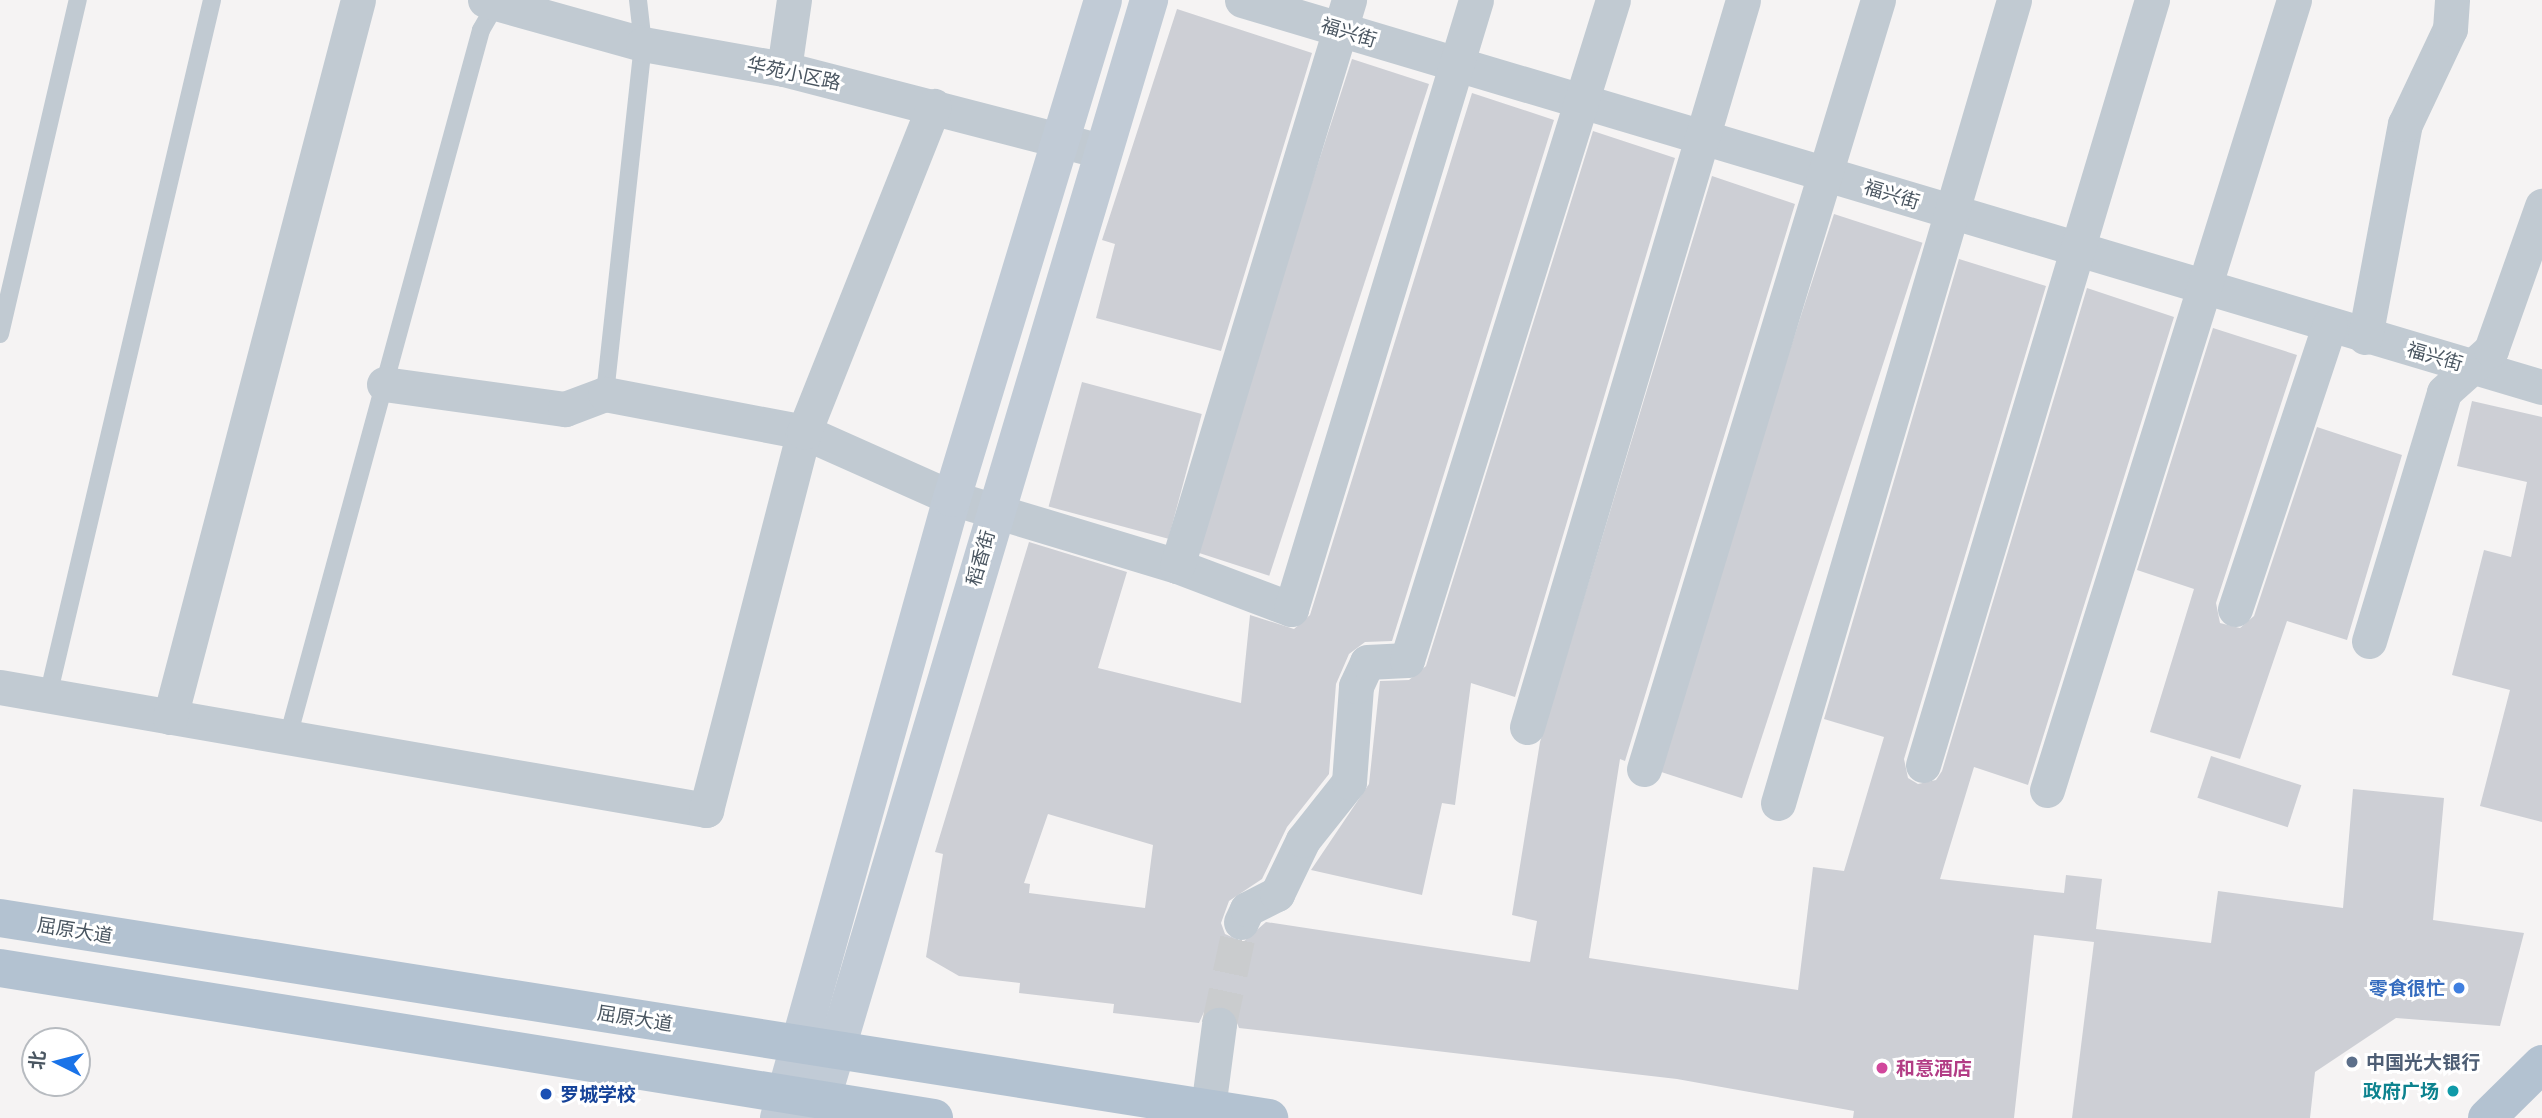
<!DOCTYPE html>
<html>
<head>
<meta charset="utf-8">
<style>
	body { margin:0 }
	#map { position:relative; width:2542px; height:1118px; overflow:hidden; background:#f5f3f3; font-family:Barlow,"Noto Sans SC",sans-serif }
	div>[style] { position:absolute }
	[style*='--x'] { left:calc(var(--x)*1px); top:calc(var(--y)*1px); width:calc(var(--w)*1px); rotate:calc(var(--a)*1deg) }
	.building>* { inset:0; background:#cdcfd5; transform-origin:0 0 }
	.street-tunnel>* { height:35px; margin-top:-17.5px; transform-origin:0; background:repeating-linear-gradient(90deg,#caccce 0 35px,transparent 0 53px) }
	.lane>* { height:18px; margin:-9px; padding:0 9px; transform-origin:9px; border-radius:9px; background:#c1cad2 }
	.street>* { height:35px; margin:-17.5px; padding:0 17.5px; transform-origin:17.5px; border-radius:17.5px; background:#c1cad2 }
	.secondary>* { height:38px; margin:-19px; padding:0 19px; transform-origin:19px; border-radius:19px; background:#c1cbd6 }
	.primary>* { height:38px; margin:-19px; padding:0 19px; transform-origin:19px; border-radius:19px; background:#b3c2d1 }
	.dots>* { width:19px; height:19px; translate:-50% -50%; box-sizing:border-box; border:4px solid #fff; border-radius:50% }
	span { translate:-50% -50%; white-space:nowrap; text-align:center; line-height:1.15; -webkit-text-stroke:6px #fff; paint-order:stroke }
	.street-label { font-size:19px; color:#4a5661 }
	.shop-label { font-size:19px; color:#366cbe; font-weight:700 }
	.right { translate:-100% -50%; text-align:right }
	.service-label { font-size:19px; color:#4e5e75; font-weight:700 }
	.left { translate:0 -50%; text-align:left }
	.hotel-label { font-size:19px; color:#b23c85; font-weight:700 }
	.culture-label { font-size:19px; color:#0d838f; font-weight:700 }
	.transit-label { font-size:19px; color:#164399; font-weight:700 }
	.north { position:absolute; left:21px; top:1027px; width:70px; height:70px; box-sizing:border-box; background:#fff; border:2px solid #b7bbc0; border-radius:50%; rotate:276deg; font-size:19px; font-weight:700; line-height:28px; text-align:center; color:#4a5661 }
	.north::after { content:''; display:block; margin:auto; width:24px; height:32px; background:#1a73e8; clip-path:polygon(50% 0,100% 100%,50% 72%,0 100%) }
</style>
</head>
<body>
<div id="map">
	<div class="building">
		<div style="clip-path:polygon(1177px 9px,1312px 53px,1221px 351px,1096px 318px,1115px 244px,1102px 240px)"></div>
		<div style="left:1352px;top:59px;width:81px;height:517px;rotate:18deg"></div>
		<div style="clip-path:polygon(evenodd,1472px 93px,1554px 120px,1392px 641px,1365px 642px,1349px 654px,1336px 684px,1329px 774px,1287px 827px,1262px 879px,1229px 901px,1221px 923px,1225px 934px,1243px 942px,1266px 922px,1530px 962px,1537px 921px,1512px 915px,1540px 742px,1712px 176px,1795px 204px,1625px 761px,1620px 759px,1589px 958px,1798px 990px,1813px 867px,1844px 871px,1884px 737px,1824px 719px,1959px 259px,2046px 286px,1904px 759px,1908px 778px,1918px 784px,1936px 780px,1942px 771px,2087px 288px,2174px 317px,2028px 785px,1974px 767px,1940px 879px,2064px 893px,2066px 875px,2102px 879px,2096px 929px,2211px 943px,2218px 891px,2343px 908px,2353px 789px,2444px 798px,2433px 920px,2524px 933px,2500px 1026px,2396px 1018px,2315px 1072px,2310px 1118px,2072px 1118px,2094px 942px,2034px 935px,2014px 1118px,1853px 1118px,1854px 1111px,1677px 1079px,1239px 1028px,1232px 1010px,1221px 1005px,1204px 1012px,1199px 1023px,1113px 1013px,1114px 1004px,1019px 993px,1020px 983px,959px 976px,926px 957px,943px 854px,935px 852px,1029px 542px,1127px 572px,1098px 668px,1241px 703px,1250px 615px,1294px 629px,1310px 615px,1472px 93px,1048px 814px,1153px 845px,1145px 908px,1029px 893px,1030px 884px,1024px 883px,1048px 814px)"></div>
		<div style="clip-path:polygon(1593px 131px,1675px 158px,1515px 697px,1471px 683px,1455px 805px,1442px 803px,1422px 895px,1311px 870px,1369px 784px,1380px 681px,1409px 680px,1426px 666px)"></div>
		<div style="left:1834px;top:214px;width:93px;height:584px;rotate:18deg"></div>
		<div style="clip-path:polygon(2213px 328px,2297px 355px,2216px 603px,2220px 623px,2240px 628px,2254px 616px,2317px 427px,2402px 455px,2347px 640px,2287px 621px,2240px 759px,2150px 732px,2194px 589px,2137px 570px)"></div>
		<div style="left:1082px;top:382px;width:124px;height:129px;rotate:15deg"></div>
		<div style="clip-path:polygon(2472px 401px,2542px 417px,2542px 822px,2480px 806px,2510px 690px,2452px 675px,2484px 550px,2511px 557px,2527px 482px,2457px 466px)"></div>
		<div style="left:2211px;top:756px;width:95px;height:44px;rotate:18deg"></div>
	</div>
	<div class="street-tunnel">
		<div style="--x:1219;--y:1025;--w:105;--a:-77.9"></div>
	</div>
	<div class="lane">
		<div style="--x:0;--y:334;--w:343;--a:-76.9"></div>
		<div style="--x:605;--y:394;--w:352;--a:-83.8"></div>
		<div style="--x:643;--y:44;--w:44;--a:-96.5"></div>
		<div style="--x:48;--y:696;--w:715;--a:-76.74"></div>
		<div style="--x:288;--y:737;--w:733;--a:-74.73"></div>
		<div style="--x:481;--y:30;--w:34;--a:-60"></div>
	</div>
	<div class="street">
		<div style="--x:485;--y:0;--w:164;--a:15.6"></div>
		<div style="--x:643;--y:44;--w:143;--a:10.1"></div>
		<div style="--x:784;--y:69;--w:328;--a:14.5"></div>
		<div style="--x:1242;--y:0;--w:1356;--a:16.58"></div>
		<div style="--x:784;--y:69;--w:70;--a:-81.8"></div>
		<div style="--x:2365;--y:337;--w:217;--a:-79.4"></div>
		<div style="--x:2405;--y:124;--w:105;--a:-64.7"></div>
		<div style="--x:2450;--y:29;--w:29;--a:-86"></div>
		<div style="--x:384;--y:384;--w:183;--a:7.9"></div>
		<div style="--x:565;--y:409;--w:43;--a:-20.6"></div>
		<div style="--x:605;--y:394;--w:203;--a:10.8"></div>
		<div style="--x:804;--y:432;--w:162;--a:24"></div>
		<div style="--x:952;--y:498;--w:235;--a:16.8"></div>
		<div style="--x:1177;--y:566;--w:122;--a:20.7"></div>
		<div style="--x:1291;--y:609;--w:636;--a:-73.1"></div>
		<div style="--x:1177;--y:566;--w:592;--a:-73.1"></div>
		<div style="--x:2235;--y:609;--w:300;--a:-71.6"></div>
		<div style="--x:2369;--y:641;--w:260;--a:-73.2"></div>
		<div style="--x:2444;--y:392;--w:63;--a:-41.8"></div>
		<div style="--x:2491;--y:350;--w:153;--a:-70.5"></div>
		<div style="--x:0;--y:687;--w:717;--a:9.88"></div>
		<div style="--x:706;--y:810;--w:390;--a:-75.5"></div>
		<div style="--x:804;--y:432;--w:351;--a:-68.3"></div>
		<div style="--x:170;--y:717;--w:741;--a:-75.31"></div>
		<div style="--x:1527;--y:727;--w:758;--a:-73.45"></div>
		<div style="--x:1923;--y:765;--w:799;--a:-73.34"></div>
		<div style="--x:1644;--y:769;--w:804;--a:-73.08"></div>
		<div style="--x:2047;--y:790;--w:828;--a:-72.64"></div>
		<div style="--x:1778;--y:803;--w:837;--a:-73.62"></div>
		<div style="--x:1241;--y:922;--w:14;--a:-65"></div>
		<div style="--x:1247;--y:909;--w:34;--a:-27"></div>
		<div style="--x:1277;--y:894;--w:60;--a:-64.3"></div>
		<div style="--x:1303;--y:840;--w:74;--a:-51.6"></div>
		<div style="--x:1349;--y:782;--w:96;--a:-85.8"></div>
		<div style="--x:1356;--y:686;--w:26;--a:-65"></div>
		<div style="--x:1367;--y:662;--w:40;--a:-2.9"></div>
		<div style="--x:1407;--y:660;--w:691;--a:-72.67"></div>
		<div style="--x:1208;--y:1108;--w:84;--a:-82.5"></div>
	</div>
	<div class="secondary">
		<div style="--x:779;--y:1118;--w:644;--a:-74.41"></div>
		<div style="--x:952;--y:498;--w:520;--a:-73.13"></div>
		<div style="--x:816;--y:1118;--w:1167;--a:-73.41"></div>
	</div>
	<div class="primary">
		<div style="--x:0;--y:918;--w:1285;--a:8.96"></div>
		<div style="--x:0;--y:968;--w:946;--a:9.12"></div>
		<div style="--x:2487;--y:1118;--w:77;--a:-44.5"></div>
	</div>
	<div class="dots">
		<div style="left:2459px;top:988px;background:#3f7fe0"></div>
		<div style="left:2352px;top:1062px;background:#5c6f8a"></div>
		<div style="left:1882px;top:1068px;background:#d1479c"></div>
		<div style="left:2453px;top:1091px;background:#0f9aa8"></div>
		<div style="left:546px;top:1094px;background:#1a4fb4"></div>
	</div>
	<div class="street-label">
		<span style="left:1349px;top:32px;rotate:17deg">福兴街</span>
		<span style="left:794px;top:73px;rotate:12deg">华苑小区路</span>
		<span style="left:1892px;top:194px;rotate:17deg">福兴街</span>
		<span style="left:2435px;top:356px;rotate:16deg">福兴街</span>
		<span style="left:980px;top:558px;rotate:-74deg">稻香街</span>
		<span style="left:75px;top:930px;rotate:9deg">屈原大道</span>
		<span style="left:635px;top:1018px;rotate:9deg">屈原大道</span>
	</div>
	<div class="shop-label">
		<span class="right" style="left:2445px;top:988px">零食很忙</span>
	</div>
	<div class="service-label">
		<span class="left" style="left:2366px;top:1062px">中国光大银行</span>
	</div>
	<div class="hotel-label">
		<span class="left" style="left:1896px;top:1068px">和意酒店</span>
	</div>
	<div class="culture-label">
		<span class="right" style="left:2439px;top:1091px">政府广场</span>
	</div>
	<div class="transit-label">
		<span class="left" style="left:560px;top:1094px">罗城学校</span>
	</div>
	<div class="north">北</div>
</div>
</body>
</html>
